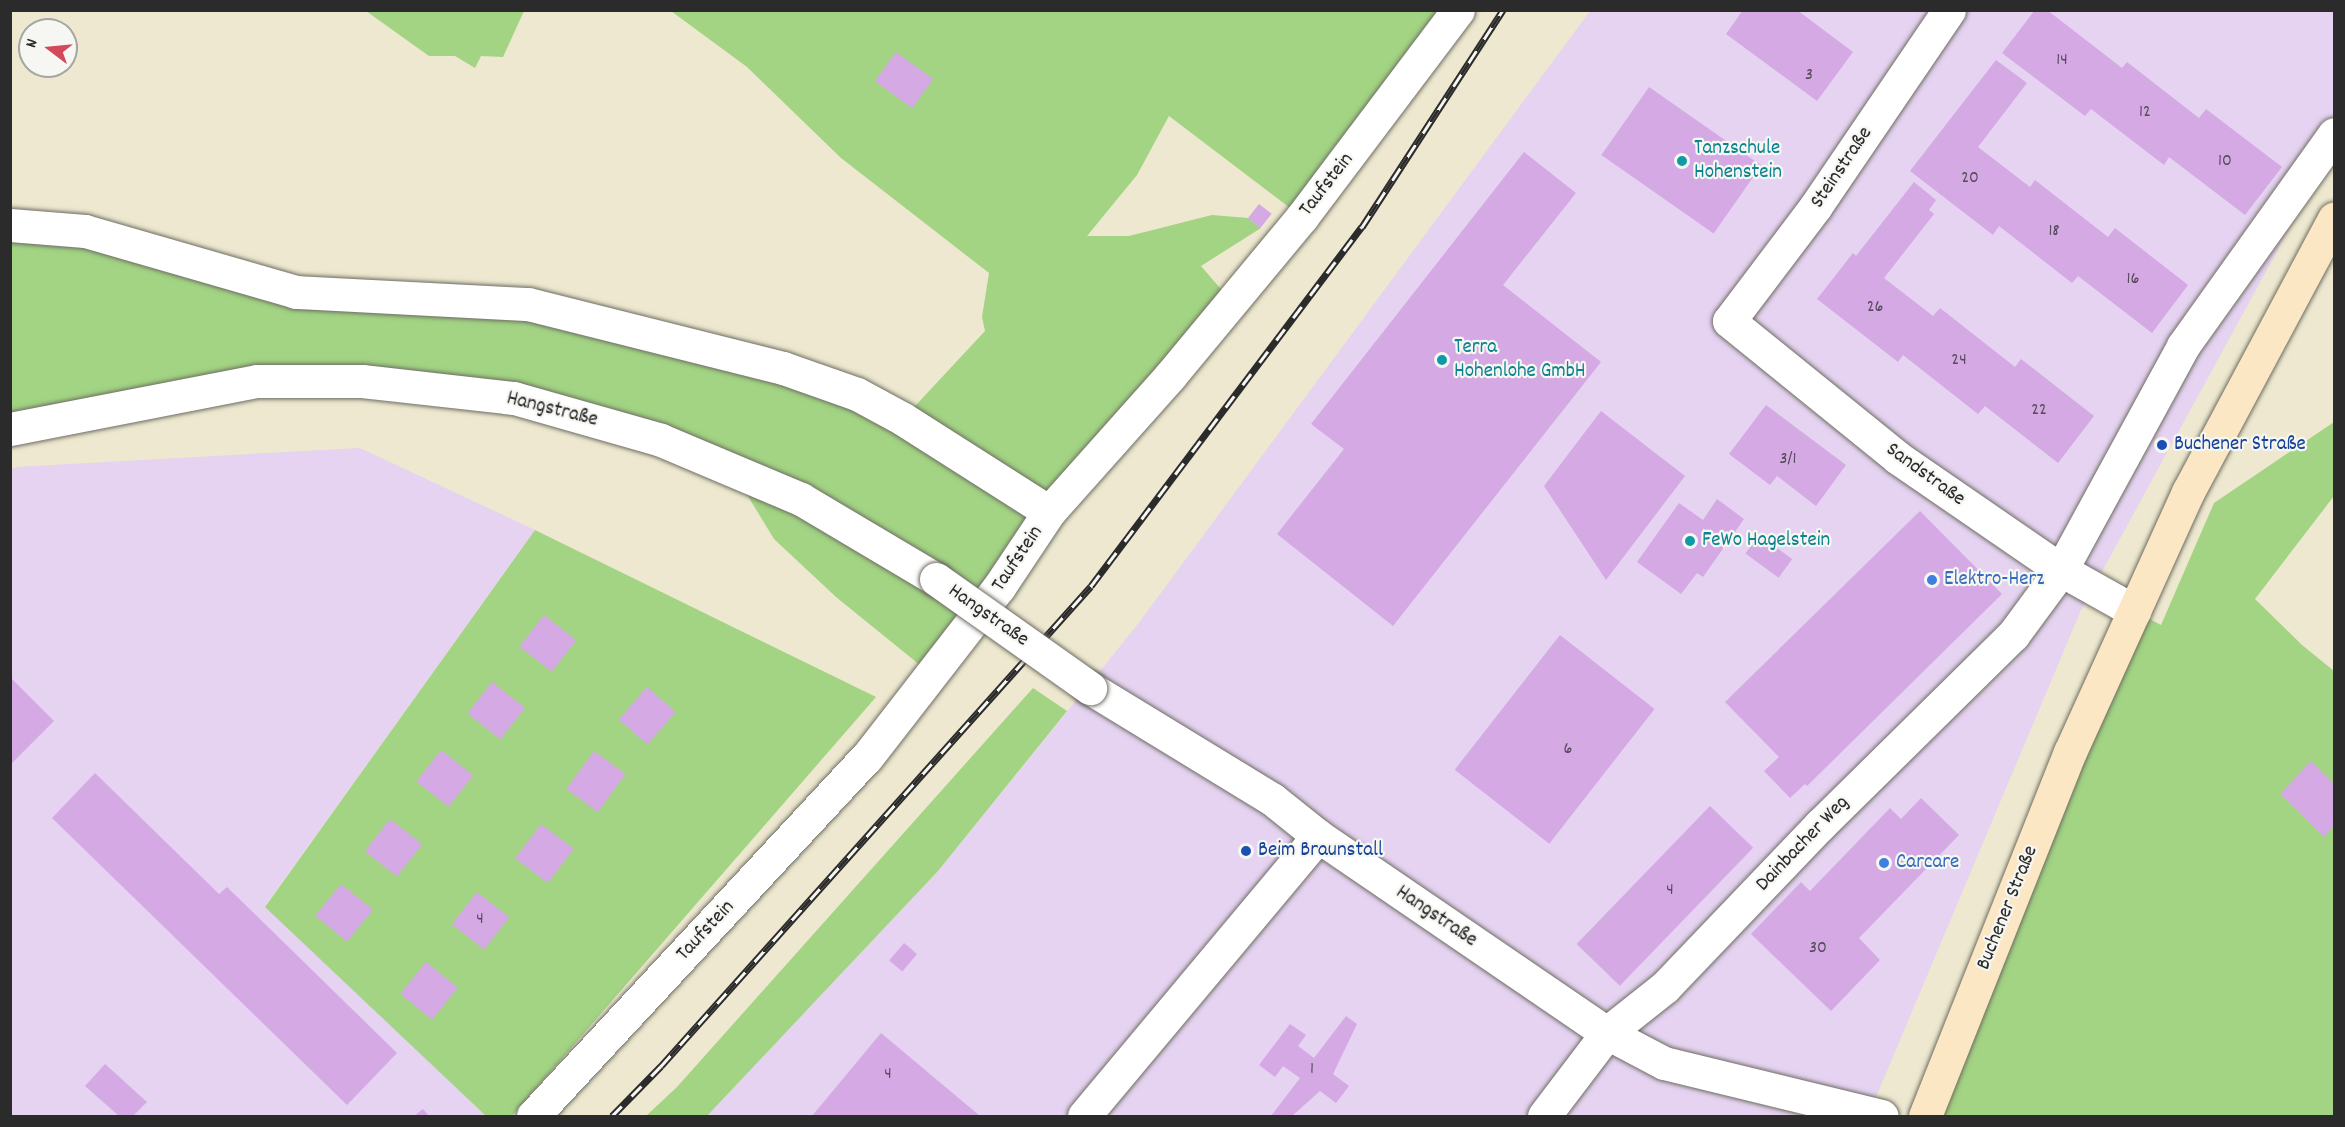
<!DOCTYPE html>
<html>
<head>
<meta charset="utf-8">
<style>
	body { margin:0 }
	#map { position:relative; width:2345px; height:1127px; overflow:hidden; background:#ede8cf; font-family:Dekko,sans-serif }
	div>[style] { position:absolute }
	[style*='--x'] { left:calc(var(--x)*1px); top:calc(var(--y)*1px); width:calc(var(--w)*1px); rotate:calc(var(--a)*1deg) }
	.built>* { inset:0; background:#e5d3f1 }
	.green>* { inset:0; background:#a2d483 }
	.building>* { inset:0; background:#d4a9e4; transform-origin:0 0 }
	.roads { filter:drop-shadow(0 0 2px #6f6d64) drop-shadow(0 0 2px #6f6d64) }
	.minor>* { height:33px; margin:-16.5px; padding:0 16.5px; transform-origin:16.5px; border-radius:16.5px; background:#fff }
	.secondary>* { height:33px; margin:-16.5px; padding:0 16.5px; transform-origin:16.5px; border-radius:16.5px; background:#fbe7c3 }
	.rail>* { height:7px; margin-top:-3.5px; transform-origin:0; background:repeating-linear-gradient(90deg,#f6f6f2 0 14px,#2b2b2b 0 28px); box-sizing:border-box; border-block:2px solid #2b2b2b }
	.bridges { filter:drop-shadow(0 0 2px #6f6d64) drop-shadow(0 0 2px #6f6d64) }
	.minor-bridge>* { height:33px; margin:-16.5px; padding:0 16.5px; transform-origin:16.5px; border-radius:16.5px; background:#fff }
	.dots>* { width:16px; height:16px; translate:-50% -50%; box-sizing:border-box; border:3px solid #f6f6f2; border-radius:50% }
	span { translate:-50% -50%; white-space:nowrap; text-align:center; line-height:1.15; -webkit-text-stroke:4.5px #f6f6f2; paint-order:stroke }
	.number-label { font-size:18px; color:#554a59 }
	.number-label span { -webkit-text-stroke-width:0 }
	.culture-label { font-size:21px; color:#0d838f }
	.left { translate:0 -50%; text-align:left }
	.street-label { font-size:21px; color:#2b2b2b }
	.transit-label { font-size:21px; color:#164399 }
	.shop-label { font-size:21px; color:#366cbe }
	.frame { position:absolute; inset:0; border:12px solid #2b2b2b; pointer-events:none }
	.north { position:absolute; left:18px; top:18px; width:60px; height:60px; box-sizing:border-box; background:#f6f6f2; border:2px solid #a5a5a2; border-radius:50%; rotate:286deg; font-size:16px; font-weight:700; line-height:24px; text-align:center; color:#2b2b2b }
	.north::after { content:''; display:block; margin:auto; width:21px; height:27px; background:#d1495b; clip-path:polygon(50% 0,100% 100%,50% 72%,0 100%) }
</style>
</head>
<body>
<div id="map">
	<div class="built">
		<div style="clip-path:polygon(1590px 11px,2334px 11px,2334px 147px,2081px 610px,1868px 1116px,707px 1116px,938px 871px,1138px 624px)"></div>
		<div style="clip-path:polygon(360px 448px,535px 530px,265px 906px,486px 1116px,11px 1116px,11px 469px,17px 467px)"></div>
	</div>
	<div class="green">
		<div style="clip-path:polygon(366px 11px,524px 11px,503px 57px,481px 56px,475px 68px,455px 56px,429px 56px)"></div>
		<div style="clip-path:polygon(671px 11px,1458px 11px,1302px 217px,1169px 116px,1137px 175px,1087px 236px,1129px 236px,1212px 215px,1248px 218px,1261px 228px,1201px 266px,1232px 302px,931px 674px,836px 597px,774px 539px,732px 470px,661px 440px,362px 381px,11px 429px,10px 225px,296px 292px,528px 304px,903px 419px,985px 331px,982px 317px,989px 273px,841px 158px,747px 67px)"></div>
		<div style="clip-path:polygon(2334px 422px,2334px 496px,2255px 599px,2302px 645px,2334px 671px,2334px 1116px,1925px 1116px,2134px 611px,2161px 625px,2214px 503px)"></div>
		<div style="clip-path:polygon(535px 530px,876px 697px,512px 1116px,486px 1116px,265px 907px)"></div>
		<div style="clip-path:polygon(1033px 688px,1067px 711px,938px 871px,707px 1116px,646px 1116px,677px 1087px)"></div>
	</div>
	<div class="building">
		<div style="clip-path:polygon(1743px 10px,1797px 10px,1853px 52px,1817px 101px,1726px 34px)"></div>
		<div style="clip-path:polygon(2035px 10px,2047px 10px,2122px 68px,2127px 62px,2199px 118px,2206px 109px,2282px 167px,2245px 215px,2169px 157px,2164px 165px,2091px 109px,2085px 116px,2002px 53px)"></div>
		<div style="left:896px;top:52px;width:46px;height:36px;rotate:36deg"></div>
		<div style="clip-path:polygon(1996px 60px,2027px 83px,1978px 147px,2030px 187px,2035px 180px,2108px 237px,2115px 228px,2188px 285px,2152px 333px,2078px 276px,2072px 283px,1999px 226px,1993px 235px,1910px 171px)"></div>
		<div style="left:1649px;top:87px;width:137px;height:83px;rotate:35deg"></div>
		<div style="clip-path:polygon(1524px 152px,1576px 193px,1503px 285px,1601px 362px,1393px 626px,1277px 534px,1344px 449px,1311px 424px)"></div>
		<div style="clip-path:polygon(1914px 182px,1936px 200px,1929px 210px,1934px 214px,1884px 278px,1933px 316px,1940px 308px,2015px 367px,2021px 359px,2094px 416px,2058px 463px,1985px 406px,1978px 414px,1903px 355px,1898px 362px,1817px 299px,1853px 253px,1856px 256px)"></div>
		<div style="left:1259px;top:204px;width:16px;height:18px;rotate:38deg"></div>
		<div style="clip-path:polygon(1766px 405px,1846px 465px,1816px 506px,1777px 476px,1770px 485px,1729px 454px)"></div>
		<div style="clip-path:polygon(1601px 411px,1685px 476px,1606px 580px,1544px 486px)"></div>
		<div style="clip-path:polygon(1717px 499px,1744px 519px,1703px 577px,1697px 573px,1681px 594px,1637px 562px,1679px 503px,1703px 520px)"></div>
		<div style="clip-path:polygon(1920px 511px,2002px 594px,1807px 786px,1805px 784px,1790px 798px,1764px 771px,1779px 757px,1725px 702px)"></div>
		<div style="left:1759px;top:535px;width:41px;height:23px;rotate:36deg"></div>
		<div style="left:544px;top:615px;width:41px;height:40px;rotate:38deg"></div>
		<div style="left:1560px;top:635px;width:120px;height:171px;rotate:38deg"></div>
		<div style="clip-path:polygon(10px 677px,54px 721px,10px 765px)"></div>
		<div style="left:492px;top:682px;width:42px;height:40px;rotate:38deg"></div>
		<div style="left:647px;top:687px;width:38px;height:43px;rotate:41deg"></div>
		<div style="left:441px;top:750px;width:41px;height:40px;rotate:38deg"></div>
		<div style="left:594px;top:751px;width:39px;height:47px;rotate:36deg"></div>
		<div style="clip-path:polygon(2311px 761px,2334px 784px,2334px 826px,2324px 837px,2280px 794px)"></div>
		<div style="clip-path:polygon(95px 773px,219px 894px,227px 887px,397px 1053px,347px 1105px,52px 818px)"></div>
		<div style="clip-path:polygon(1921px 798px,1959px 835px,1859px 938px,1880px 960px,1831px 1011px,1751px 934px,1801px 882px,1810px 891px,1890px 808px,1901px 819px)"></div>
		<div style="left:1710px;top:806px;width:60px;height:192px;rotate:44deg"></div>
		<div style="left:390px;top:819px;width:41px;height:41px;rotate:38deg"></div>
		<div style="left:541px;top:824px;width:41px;height:43px;rotate:37deg"></div>
		<div style="left:341px;top:884px;width:41px;height:41px;rotate:39deg"></div>
		<div style="left:477px;top:892px;width:41px;height:41px;rotate:38deg"></div>
		<div style="left:904px;top:943px;width:17px;height:23px;rotate:40deg"></div>
		<div style="left:426px;top:962px;width:41px;height:41px;rotate:39deg"></div>
		<div style="clip-path:polygon(1346px 1016px,1357px 1024px,1333px 1074px,1349px 1086px,1336px 1103px,1320px 1091px,1292px 1116px,1271px 1116px,1300px 1078px,1283px 1066px,1275px 1077px,1259px 1065px,1290px 1024px,1306px 1035px,1298px 1046px,1314px 1058px)"></div>
		<div style="clip-path:polygon(881px 1033px,980px 1116px,812px 1116px)"></div>
		<div style="clip-path:polygon(105px 1064px,147px 1102px,133px 1116px,119px 1116px,85px 1086px)"></div>
		<div style="clip-path:polygon(423px 1109px,429px 1116px,414px 1116px)"></div>
	</div>
	<div class="roads">
		<div class="minor">
			<div style="--x:1949;--y:10;--w:237;--a:124.2"></div>
			<div style="--x:1816;--y:206;--w:144;--a:127.1"></div>
			<div style="--x:1729;--y:321;--w:218;--a:39"></div>
			<div style="--x:1898;--y:458;--w:198;--a:34.5"></div>
			<div style="--x:2061;--y:570;--w:84;--a:29.3"></div>
			<div style="--x:10;--y:225;--w:75;--a:4.6"></div>
			<div style="--x:85;--y:231;--w:220;--a:16.1"></div>
			<div style="--x:296;--y:292;--w:232;--a:3"></div>
			<div style="--x:528;--y:304;--w:263;--a:14.1"></div>
			<div style="--x:783;--y:368;--w:78;--a:19.4"></div>
			<div style="--x:857;--y:394;--w:52;--a:28.5"></div>
			<div style="--x:903;--y:419;--w:173;--a:32.5"></div>
			<div style="--x:10;--y:429;--w:252;--a:-11"></div>
			<div style="--x:257;--y:381;--w:105;--a:0"></div>
			<div style="--x:362;--y:381;--w:153;--a:6.4"></div>
			<div style="--x:514;--y:398;--w:153;--a:15.9"></div>
			<div style="--x:661;--y:440;--w:152;--a:22.9"></div>
			<div style="--x:801;--y:499;--w:157;--a:30.7"></div>
			<div style="--x:1090;--y:688;--w:213;--a:31.4"></div>
			<div style="--x:1272;--y:799;--w:59;--a:38.8"></div>
			<div style="--x:1318;--y:836;--w:350;--a:34.3"></div>
			<div style="--x:1607;--y:1033;--w:64;--a:27.8"></div>
			<div style="--x:1664;--y:1063;--w:224;--a:13.7"></div>
			<div style="--x:533;--y:1116;--w:490;--a:-47.1"></div>
			<div style="--x:867;--y:757;--w:215;--a:-52.2"></div>
			<div style="--x:999;--y:587;--w:90;--a:-56.3"></div>
			<div style="--x:1049;--y:512;--w:182;--a:-48.3"></div>
			<div style="--x:1170;--y:376;--w:207;--a:-50.3"></div>
			<div style="--x:1302;--y:217;--w:259;--a:-53"></div>
			<div style="--x:1084;--y:1116;--w:365;--a:-50.1"></div>
			<div style="--x:1544;--y:1116;--w:104;--a:-52.8"></div>
			<div style="--x:1607;--y:1033;--w:74;--a:-38.4"></div>
			<div style="--x:1665;--y:987;--w:224;--a:-46.3"></div>
			<div style="--x:1820;--y:825;--w:271;--a:-44.6"></div>
			<div style="--x:2013;--y:635;--w:81;--a:-53.6"></div>
			<div style="--x:2061;--y:570;--w:255;--a:-61.4"></div>
			<div style="--x:2183;--y:346;--w:260;--a:-54.5"></div>
		</div>
		<div class="secondary">
			<div style="--x:1925;--y:1116;--w:392;--a:-68.3"></div>
			<div style="--x:2070;--y:752;--w:286;--a:-65.6"></div>
			<div style="--x:2188;--y:492;--w:310;--a:-61.9"></div>
		</div>
	</div>
	<div class="rail">
		<div style="--x:612;--y:1116;--w:70;--a:-45.6"></div>
		<div style="--x:661;--y:1066;--w:644;--a:-48.14"></div>
		<div style="--x:1091;--y:586;--w:450;--a:-53"></div>
		<div style="--x:1362;--y:227;--w:259;--a:-57"></div>
	</div>
	<div class="bridges">
		<div class="minor-bridge">
			<div style="--x:936;--y:579;--w:189;--a:35.3"></div>
		</div>
	</div>
	<div class="dots">
		<div style="left:1682px;top:161px;background:#0f9aa8"></div>
		<div style="left:1442px;top:360px;background:#0f9aa8"></div>
		<div style="left:2162px;top:445px;background:#1a4fb4"></div>
		<div style="left:1690px;top:541px;background:#0f9aa8"></div>
		<div style="left:1932px;top:580px;background:#3f7fe0"></div>
		<div style="left:1246px;top:851px;background:#1a4fb4"></div>
		<div style="left:1884px;top:863px;background:#3f7fe0"></div>
	</div>
	<div class="number-label">
		<span style="left:2062px;top:61px">14</span>
		<span style="left:1809px;top:76px">3</span>
		<span style="left:2145px;top:113px">12</span>
		<span style="left:2225px;top:162px">10</span>
		<span style="left:1970px;top:179px">20</span>
		<span style="left:2054px;top:232px">18</span>
		<span style="left:2133px;top:280px">16</span>
		<span style="left:1875px;top:308px">26</span>
		<span style="left:1959px;top:361px">24</span>
		<span style="left:2039px;top:411px">22</span>
		<span style="left:1788px;top:460px">3/1</span>
		<span style="left:1568px;top:750px">6</span>
		<span style="left:1670px;top:891px">4</span>
		<span style="left:480px;top:920px">4</span>
		<span style="left:1818px;top:949px">30</span>
		<span style="left:1312px;top:1070px">1</span>
		<span style="left:888px;top:1075px">4</span>
	</div>
	<div class="culture-label">
		<span class="left" style="left:1694px;top:161px">Tanzschule<br>Hohenstein</span>
		<span class="left" style="left:1454px;top:360px">Terra<br>Hohenlohe GmbH</span>
		<span class="left" style="left:1702px;top:541px">FeWo Hagelstein</span>
	</div>
	<div class="street-label">
		<span style="left:1842px;top:168px;rotate:-56deg">Steinstraße</span>
		<span style="left:1327px;top:185px;rotate:-52deg">Taufstein</span>
		<span style="left:552px;top:410px;rotate:14deg">Hangstraße</span>
		<span style="left:1925px;top:475px;rotate:36deg">Sandstraße</span>
		<span style="left:1018px;top:559px;rotate:-56deg">Taufstein</span>
		<span style="left:988px;top:616px;rotate:35deg">Hangstraße</span>
		<span style="left:1803px;top:844px;rotate:-46deg">Dainbacher Weg</span>
		<span style="left:2008px;top:908px;rotate:-68deg">Buchener Straße</span>
		<span style="left:1436px;top:917px;rotate:34deg">Hangstraße</span>
		<span style="left:706px;top:931px;rotate:-47deg">Taufstein</span>
	</div>
	<div class="transit-label">
		<span class="left" style="left:2174px;top:445px">Buchener Straße</span>
		<span class="left" style="left:1258px;top:851px">Beim Braunstall</span>
	</div>
	<div class="shop-label">
		<span class="left" style="left:1944px;top:580px">Elektro-Herz</span>
		<span class="left" style="left:1896px;top:863px">Carcare</span>
	</div>
	<div class="frame"></div>
	<div class="north">N</div>
</div>
</body>
</html>
